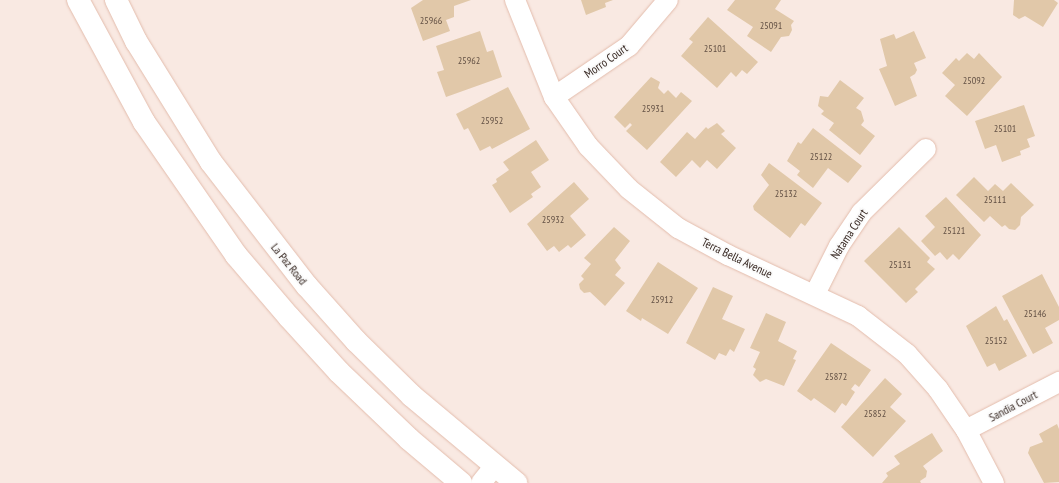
<!DOCTYPE html>
<html>
<head>
<meta charset="utf-8">
<style>
	body { margin:0 }
	#map { position:relative; width:1059px; height:483px; overflow:hidden; background:#f9e9e2; font-family:"PT Sans Narrow",sans-serif }
	div>[style] { position:absolute }
	[style*='--x'] { left:calc(var(--x)*1px); top:calc(var(--y)*1px); width:calc(var(--w)*1px); rotate:calc(var(--a)*1deg) }
	.building>* { inset:0; background:#e1c8a9 }
	.roads { filter:drop-shadow(0 0 1px #e3bcac) drop-shadow(0 0 1px #e3bcac) }
	.minor>* { height:20px; margin:-10px; padding:0 10px; transform-origin:10px; border-radius:10px; background:#fff }
	.major>* { height:22px; margin:-11px; padding:0 11px; transform-origin:11px; border-radius:11px; background:#fff }
	span { translate:-50% -50%; white-space:nowrap; text-align:center; line-height:1.15; -webkit-text-stroke:3.5px #fafafa; paint-order:stroke }
	.number-label { font-size:10px; color:#614f43 }
	.number-label span { -webkit-text-stroke-width:0 }
	.street-label { font-size:12px; color:#362721 }
</style>
</head>
<body>
<div id="map">
	<div class="building">
		<div style="clip-path:polygon(423px 0,471px 0,454px 6px,454px 17px,446px 20px,450px 31px,423px 41px,411px 8px)"></div>
		<div style="clip-path:polygon(581px 0,613px 0,605px 3px,606px 7px,586px 15px)"></div>
		<div style="clip-path:polygon(735px 0,781px 0,775px 9px,794px 21px,791px 25px,792px 30px,789px 36px,781px 37px,771px 52px,747px 36px,753px 27px,727px 10px)"></div>
		<div style="clip-path:polygon(1014px 0,1054px 0,1058px 3px,1043px 27px,1025px 16px,1019px 19px,1013px 15px)"></div>
		<div style="clip-path:polygon(708px 17px,758px 62px,747px 74px,742px 70px,736px 77px,731px 72px,717px 88px,681px 56px,693px 42px,689px 39px)"></div>
		<div style="clip-path:polygon(480px 31px,487px 52px,493px 50px,502px 77px,446px 97px,437px 72px,444px 70px,436px 46px)"></div>
		<div style="clip-path:polygon(914px 31px,926px 58px,914px 63px,917px 70px,915px 74px,910px 77px,917px 96px,895px 106px,879px 69px,887px 66px,880px 39px,894px 34px,896px 39px)"></div>
		<div style="clip-path:polygon(967px 53px,974px 59px,979px 53px,1002px 77px,967px 116px,945px 96px,955px 85px,942px 73px,956px 58px,959px 61px)"></div>
		<div style="clip-path:polygon(651px 77px,660px 82px,658px 88px,664px 94px,668px 90px,676px 98px,681px 92px,692px 101px,647px 150px,626px 131px,632px 125px,630px 123px,625px 128px,614px 117px)"></div>
		<div style="clip-path:polygon(840px 80px,864px 98px,856px 108px,861px 111px,864px 121px,861px 125px,875px 136px,860px 155px,829px 130px,834px 123px,821px 114px,824px 111px,818px 106px,820px 96px,828px 97px)"></div>
		<div style="clip-path:polygon(508px 87px,530px 129px,492px 149px,490px 146px,480px 151px,468px 128px,464px 130px,456px 114px)"></div>
		<div style="clip-path:polygon(1024px 105px,1035px 136px,1027px 139px,1030px 147px,1020px 151px,1021px 155px,1002px 162px,996px 145px,985px 149px,975px 121px)"></div>
		<div style="clip-path:polygon(717px 123px,725px 131px,721px 134px,736px 148px,717px 169px,707px 160px,700px 168px,692px 160px,676px 177px,660px 162px,687px 132px,695px 139px,706px 127px,708px 129px)"></div>
		<div style="clip-path:polygon(813px 128px,862px 166px,848px 183px,828px 168px,813px 188px,797px 175px,800px 171px,787px 161px,798px 142px,801px 144px)"></div>
		<div style="clip-path:polygon(536px 140px,549px 160px,531px 172px,541px 187px,531px 194px,533px 197px,510px 213px,492px 185px,497px 182px,496px 179px,509px 170px,503px 162px)"></div>
		<div style="clip-path:polygon(769px 163px,822px 203px,805px 226px,801px 223px,790px 238px,754px 210px,753px 206px,769px 185px,761px 175px)"></div>
		<div style="clip-path:polygon(974px 177px,988px 191px,995px 184px,1003px 191px,1011px 183px,1034px 205px,1021px 217px,1020px 225px,1015px 230px,1009px 229px,1005px 225px,1002px 227px,990px 216px,984px 222px,956px 195px)"></div>
		<div style="clip-path:polygon(574px 182px,589px 199px,570px 216px,586px 235px,571px 248px,568px 245px,559px 252px,554px 246px,547px 251px,527px 224px)"></div>
		<div style="clip-path:polygon(946px 197px,981px 235px,959px 260px,953px 254px,947px 260px,940px 252px,935px 256px,921px 241px,935px 227px,925px 216px)"></div>
		<div style="clip-path:polygon(614px 227px,630px 241px,615px 260px,621px 268px,615px 275px,625px 283px,605px 306px,590px 292px,584px 293px,580px 289px,579px 284px,584px 279px,581px 276px,591px 264px,584px 258px)"></div>
		<div style="clip-path:polygon(899px 227px,930px 258px,927px 262px,935px 269px,915px 289px,918px 292px,906px 303px,864px 261px)"></div>
		<div style="clip-path:polygon(658px 262px,698px 288px,668px 334px,642px 318px,641px 321px,626px 311px)"></div>
		<div style="clip-path:polygon(1042px 274px,1059px 307px,1059px 320px,1045px 328px,1053px 343px,1033px 354px,1002px 296px)"></div>
		<div style="clip-path:polygon(713px 287px,733px 296px,722px 319px,745px 329px,734px 352px,730px 349px,726px 356px,719px 353px,715px 360px,686px 343px)"></div>
		<div style="clip-path:polygon(996px 306px,1004px 321px,1007px 319px,1027px 356px,999px 371px,995px 363px,987px 367px,966px 326px)"></div>
		<div style="clip-path:polygon(766px 313px,786px 322px,778px 341px,797px 351px,793px 359px,796px 360px,784px 386px,766px 379px,760px 382px,753px 375px,756px 369px,753px 367px,760px 352px,750px 348px)"></div>
		<div style="clip-path:polygon(831px 343px,871px 370px,859px 387px,855px 384px,851px 389px,855px 392px,846px 406px,842px 403px,835px 413px,814px 398px,811px 401px,797px 391px)"></div>
		<div style="clip-path:polygon(885px 378px,902px 394px,890px 407px,906px 421px,873px 457px,841px 427px)"></div>
		<div style="clip-path:polygon(1057px 424px,1059px 429px,1059px 482px,1044px 483px,1028px 453px,1030px 447px,1043px 442px,1039px 434px)"></div>
		<div style="clip-path:polygon(932px 433px,943px 451px,923px 466px,927px 471px,926px 477px,920px 481px,921px 483px,882px 483px,888px 476px,886px 473px,900px 464px,894px 456px)"></div>
	</div>
	<div class="roads">
		<div class="minor">
			<div style="--x:515;--y:0;--w:105;--a:68.1"></div>
			<div style="--x:554;--y:97;--w:60;--a:55.2"></div>
			<div style="--x:588;--y:146;--w:59;--a:46.4"></div>
			<div style="--x:629;--y:189;--w:63;--a:38.5"></div>
			<div style="--x:678;--y:228;--w:57;--a:28.4"></div>
			<div style="--x:728;--y:255;--w:144;--a:25.1"></div>
			<div style="--x:858;--y:316;--w:62;--a:37.8"></div>
			<div style="--x:907;--y:354;--w:47;--a:48.5"></div>
			<div style="--x:938;--y:389;--w:50;--a:55.7"></div>
			<div style="--x:966;--y:430;--w:60;--a:62.2"></div>
			<div style="--x:554;--y:97;--w:91;--a:-34.2"></div>
			<div style="--x:629;--y:46;--w:60;--a:-49.7"></div>
			<div style="--x:815;--y:294;--w:54;--a:-63.4"></div>
			<div style="--x:839;--y:246;--w:40;--a:-56"></div>
			<div style="--x:861;--y:213;--w:91;--a:-44.6"></div>
			<div style="--x:966;--y:430;--w:105;--a:-27.3"></div>
			<div style="--x:481;--y:483;--w:22;--a:-51"></div>
		</div>
		<div class="major">
			<div style="--x:78;--y:0;--w:139;--a:61.6"></div>
			<div style="--x:144;--y:122;--w:162;--a:55.3"></div>
			<div style="--x:236;--y:255;--w:82;--a:49.5"></div>
			<div style="--x:289;--y:317;--w:74;--a:47.7"></div>
			<div style="--x:339;--y:372;--w:97;--a:43.7"></div>
			<div style="--x:409;--y:439;--w:68;--a:40.2"></div>
			<div style="--x:116;--y:0;--w:46;--a:64"></div>
			<div style="--x:136;--y:41;--w:142;--a:58.2"></div>
			<div style="--x:211;--y:162;--w:157;--a:52.3"></div>
			<div style="--x:307;--y:286;--w:74;--a:48.3"></div>
			<div style="--x:356;--y:341;--w:78;--a:44.5"></div>
			<div style="--x:412;--y:396;--w:136;--a:39.9"></div>
		</div>
	</div>
	<div class="number-label">
		<span style="left:431px;top:21px">25966</span>
		<span style="left:771px;top:26px">25091</span>
		<span style="left:715px;top:49px">25101</span>
		<span style="left:469px;top:61px">25962</span>
		<span style="left:974px;top:81px">25092</span>
		<span style="left:653px;top:109px">25931</span>
		<span style="left:492px;top:121px">25952</span>
		<span style="left:1005px;top:129px">25101</span>
		<span style="left:821px;top:157px">25122</span>
		<span style="left:786px;top:194px">25132</span>
		<span style="left:995px;top:200px">25111</span>
		<span style="left:553px;top:220px">25932</span>
		<span style="left:954px;top:231px">25121</span>
		<span style="left:900px;top:265px">25131</span>
		<span style="left:662px;top:300px">25912</span>
		<span style="left:1035px;top:314px">25146</span>
		<span style="left:996px;top:341px">25152</span>
		<span style="left:836px;top:377px">25872</span>
		<span style="left:875px;top:414px">25852</span>
	</div>
	<div class="street-label">
		<span style="left:606px;top:61px;rotate:-35deg">Morro Court</span>
		<span style="left:849px;top:234px;rotate:-57deg">Natama Court</span>
		<span style="left:737px;top:258px;rotate:26deg">Terra Bella Avenue</span>
		<span style="left:289px;top:264px;rotate:51deg">La Paz Road</span>
		<span style="left:1013px;top:406px;rotate:-28deg">Sandia Court</span>
	</div>
</div>
</body>
</html>
